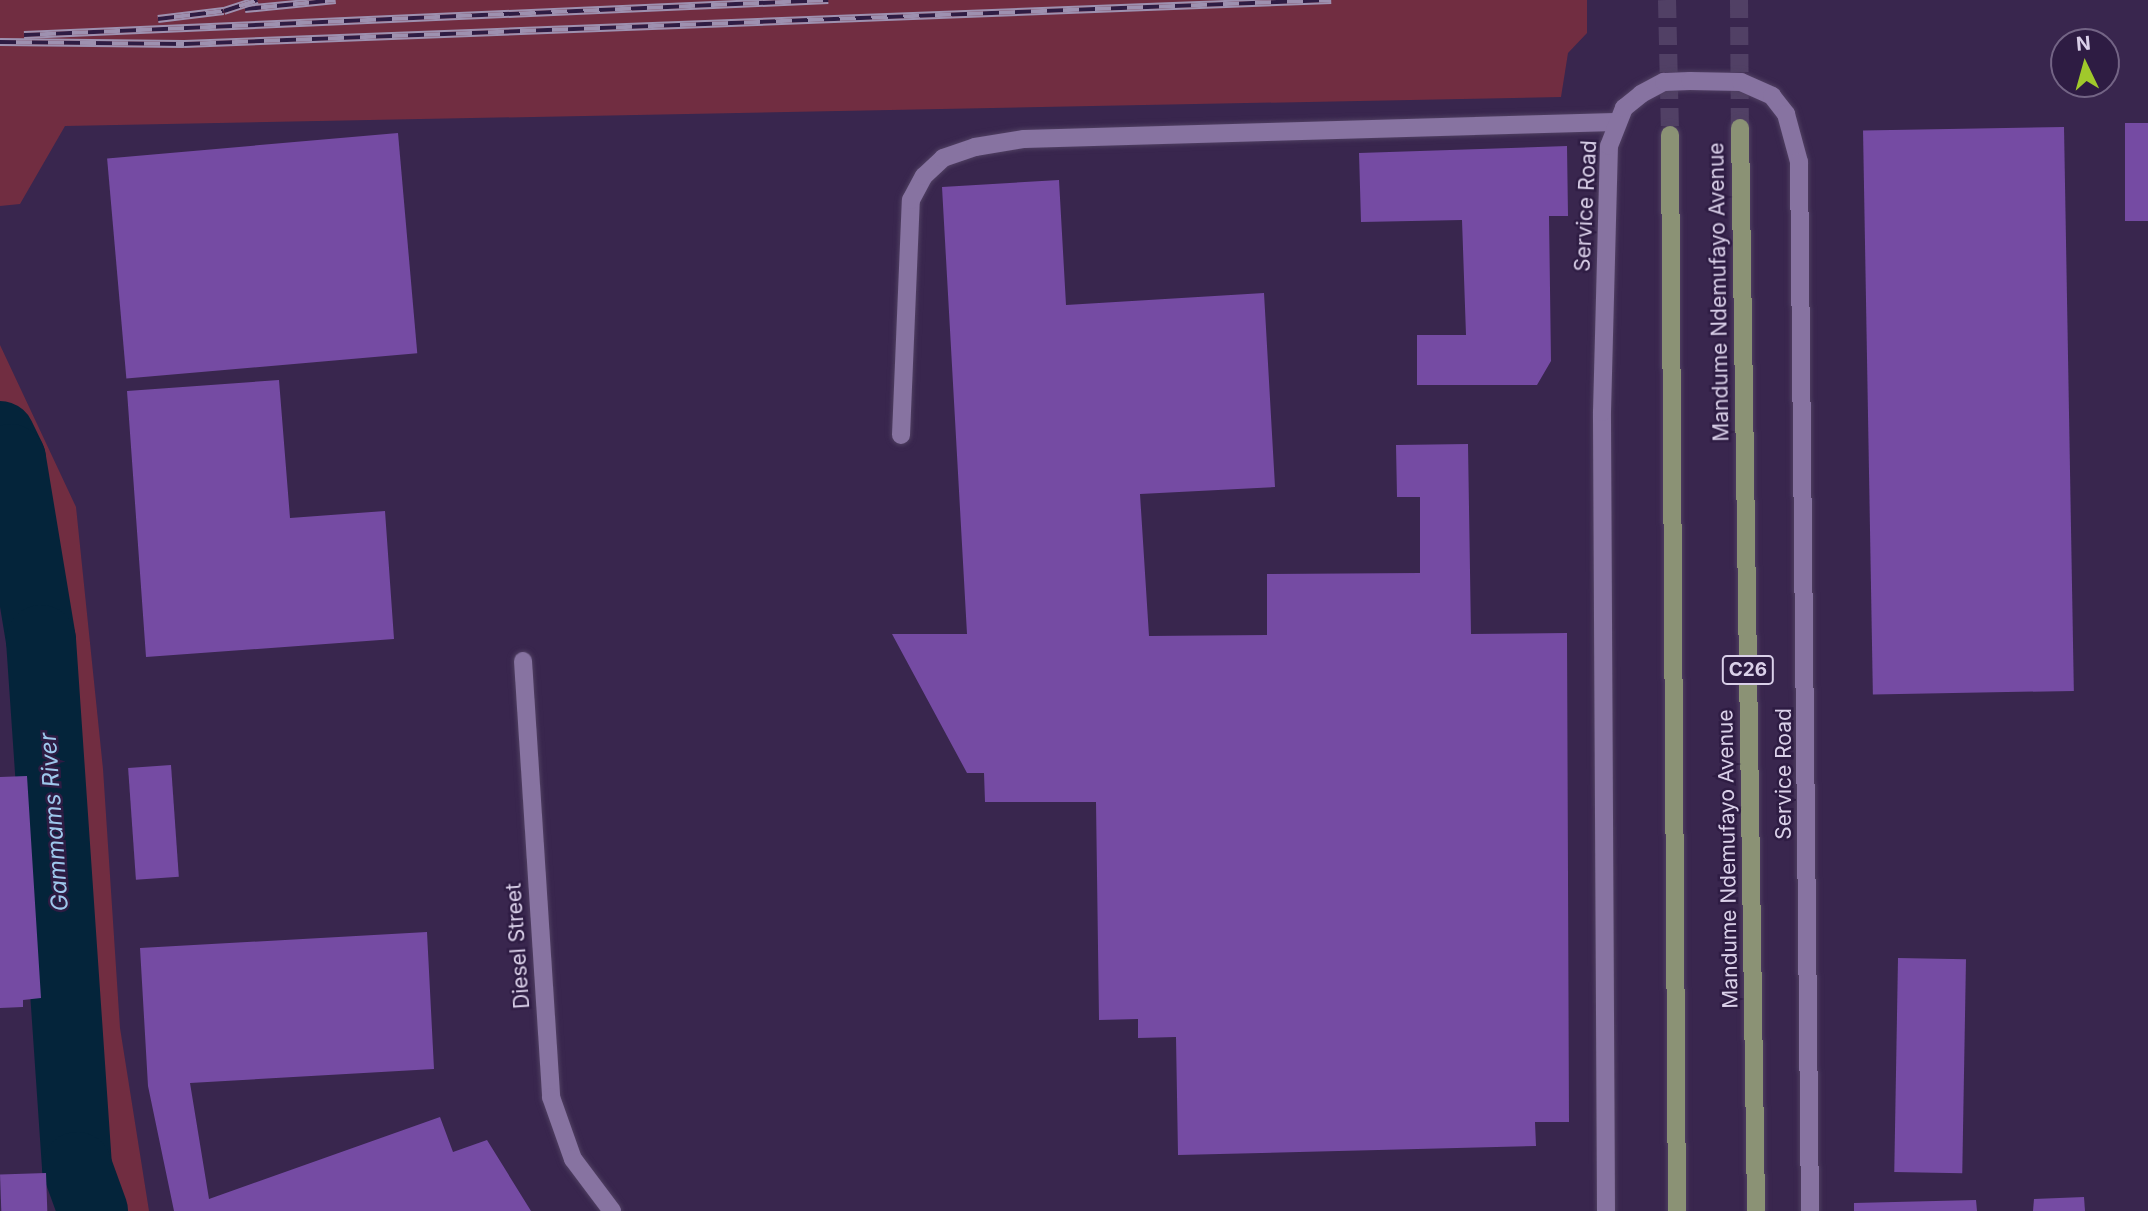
<!DOCTYPE html>
<html>
<head>
<meta charset="utf-8">
<style>
	body { margin:0 }
	#map { position:relative; width:2148px; height:1211px; overflow:hidden; background:#39264e; font-family:Inter,sans-serif }
	div>[style] { position:absolute }
	[style*='--x'] { left:calc(var(--x)*1px); top:calc(var(--y)*1px); width:calc(var(--w)*1px); rotate:calc(var(--a)*1deg) }
	.green>* { inset:0; background:#712d41 }
	.river>* { height:70px; margin:-35px; padding:0 35px; transform-origin:35px; border-radius:35px; background:#04243a }
	.building>* { inset:0; background:#754ba3; transform-origin:0 0 }
	.major-tunnel>* { height:18px; margin-top:-9px; transform-origin:0; background:repeating-linear-gradient(90deg,#514065 0 18px,transparent 0 27px) }
	.roads { filter:drop-shadow(0 0 2px #504062) drop-shadow(0 0 2px #504062) }
	.minor>* { height:18px; margin:-9px; padding:0 9px; transform-origin:9px; border-radius:9px; background:#8773a1 }
	.major>* { height:18px; margin:-9px; padding:0 9px; transform-origin:9px; border-radius:9px; background:#8b9275 }
	.rail>* { height:8px; margin-top:-4px; transform-origin:0; background:repeating-linear-gradient(90deg,#2e1c43 0 16px,#9e91b0 0 32px); box-sizing:border-box; border-block:2px solid #9e91b0 }
	span { translate:-50% -50%; white-space:nowrap; text-align:center; line-height:1.15; -webkit-text-stroke:5px #2e1c43; paint-order:stroke }
	.shield-label span { padding:2px 5px; background:#2e1c43; border:2px solid; border-radius:5px; -webkit-text-stroke-width:0 }
	.shield-label { font-size:19px; color:#dad0e9; font-weight:700 }
	.street-label { font-size:21px; color:#dad0e9 }
	.water-label { font-size:23px; color:#9ec8ec; font-style:italic }
	.north { position:absolute; left:2050px; top:28px; width:70px; height:70px; box-sizing:border-box; background:#2e1c43; border:2px solid #736485; border-radius:50%; rotate:355deg; font-size:19px; font-weight:700; line-height:28px; text-align:center; color:#dad0e9 }
	.north::after { content:''; display:block; margin:auto; width:24px; height:32px; background:#a0c92b; clip-path:polygon(50% 0,100% 100%,50% 72%,0 100%) }
</style>
</head>
<body>
<div id="map">
	<div class="green">
		<div style="clip-path:polygon(0 0,1587px 0,1587px 33px,1568px 53px,1561px 97px,65px 126px,20px 204px,0 206px)"></div>
		<div style="clip-path:polygon(0 345px,76px 507px,103px 769px,120px 1028px,149px 1211px,63px 1211px,46px 1145px,27px 744px,0 579px)"></div>
	</div>
	<div class="river">
		<div style="--x:0;--y:436;--w:25;--a:64"></div>
		<div style="--x:11;--y:459;--w:183;--a:80.6"></div>
		<div style="--x:41;--y:640;--w:528;--a:86.09"></div>
		<div style="--x:77;--y:1167;--w:47;--a:70"></div>
	</div>
	<div class="building">
		<div style="left:2125px;top:123px;width:23px;height:98px"></div>
		<div style="left:2064px;top:127px;width:564px;height:201px;rotate:89deg"></div>
		<div style="left:398px;top:133px;width:221px;height:292px;rotate:85deg"></div>
		<div style="clip-path:polygon(1567px 146px,1568px 216px,1549px 216px,1551px 361px,1537px 385px,1417px 385px,1417px 335px,1466px 335px,1462px 220px,1361px 222px,1359px 153px)"></div>
		<div style="clip-path:polygon(1059px 180px,1066px 305px,1264px 293px,1275px 487px,1140px 494px,1149px 636px,1267px 635px,1267px 574px,1420px 573px,1420px 497px,1397px 497px,1396px 445px,1468px 444px,1471px 634px,1567px 633px,1569px 1122px,1535px 1122px,1536px 1146px,1178px 1155px,1176px 1037px,1138px 1038px,1138px 1019px,1099px 1020px,1096px 802px,985px 802px,984px 773px,967px 773px,892px 634px,967px 634px,942px 187px)"></div>
		<div style="clip-path:polygon(279px 380px,290px 518px,385px 511px,394px 639px,146px 657px,127px 391px)"></div>
		<div style="left:171px;top:765px;width:112px;height:43px;rotate:86deg"></div>
		<div style="clip-path:polygon(27px 776px,41px 998px,23px 1000px,23px 1007px,0 1008px,0 777px)"></div>
		<div style="clip-path:polygon(427px 932px,434px 1069px,190px 1083px,209px 1199px,440px 1117px,453px 1152px,487px 1140px,531px 1211px,174px 1211px,148px 1086px,140px 948px)"></div>
		<div style="left:1898px;top:958px;width:68px;height:214px;rotate:1deg"></div>
		<div style="left:46px;top:1173px;width:38px;height:46px;rotate:88deg"></div>
		<div style="clip-path:polygon(2084px 1197px,2085px 1211px,2033px 1211px,2034px 1199px)"></div>
		<div style="clip-path:polygon(1976px 1200px,1977px 1211px,1854px 1211px,1854px 1203px)"></div>
	</div>
	<div class="major-tunnel">
		<div style="--x:1667;--y:0;--w:135;--a:88.7"></div>
		<div style="--x:1739;--y:0;--w:128;--a:89.6"></div>
	</div>
	<div class="roads">
		<div class="minor">
			<div style="--x:901;--y:435;--w:235;--a:-87.6"></div>
			<div style="--x:911;--y:200;--w:27;--a:-62"></div>
			<div style="--x:924;--y:176;--w:26;--a:-43"></div>
			<div style="--x:943;--y:158;--w:34;--a:-19"></div>
			<div style="--x:975;--y:147;--w:50;--a:-9.3"></div>
			<div style="--x:1024;--y:139;--w:591;--a:-1.65"></div>
			<div style="--x:523;--y:661;--w:437;--a:86.3"></div>
			<div style="--x:551;--y:1097;--w:66;--a:70.5"></div>
			<div style="--x:573;--y:1159;--w:65;--a:53.1"></div>
			<div style="--x:1606;--y:1211;--w:799;--a:-90.29"></div>
			<div style="--x:1602;--y:412;--w:266;--a:-88.5"></div>
			<div style="--x:1609;--y:146;--w:41;--a:-68.5"></div>
			<div style="--x:1624;--y:108;--w:22;--a:-39"></div>
			<div style="--x:1641;--y:94;--w:26;--a:-28"></div>
			<div style="--x:1664;--y:82;--w:26;--a:-2"></div>
			<div style="--x:1690;--y:81;--w:51;--a:1.1"></div>
			<div style="--x:1741;--y:82;--w:34;--a:24"></div>
			<div style="--x:1772;--y:96;--w:23;--a:52"></div>
			<div style="--x:1786;--y:114;--w:50;--a:74.8"></div>
			<div style="--x:1799;--y:162;--w:1049;--a:89.4"></div>
		</div>
		<div class="major">
			<div style="--x:1740;--y:128;--w:1083;--a:89.15"></div>
			<div style="--x:1670;--y:135;--w:1076;--a:89.63"></div>
		</div>
	</div>
	<div class="rail">
		<div style="--x:245;--y:9;--w:91;--a:-5.6"></div>
		<div style="--x:158;--y:19;--w:66;--a:-6.9"></div>
		<div style="--x:224;--y:11;--w:35;--a:-18"></div>
		<div style="--x:24;--y:35;--w:805;--a:-2.49"></div>
		<div style="--x:0;--y:42;--w:184;--a:0.6"></div>
		<div style="--x:184;--y:44;--w:1148;--a:-2.2"></div>
	</div>
	<div class="shield-label">
		<span style="left:1748px;top:670px">C26</span>
	</div>
	<div class="street-label">
		<span style="left:1586px;top:206px;rotate:-87deg">Service Road</span>
		<span style="left:1719px;top:292px;rotate:-91deg">Mandume Ndemufayo Avenue</span>
		<span style="left:1784px;top:774px;rotate:-90deg">Service Road</span>
		<span style="left:1728px;top:859px;rotate:-91deg">Mandume Ndemufayo Avenue</span>
		<span style="left:518px;top:946px;rotate:-94deg">Diesel Street</span>
	</div>
	<div class="water-label">
		<span style="left:54px;top:822px;rotate:-94deg">Gammams River</span>
	</div>
	<div class="north">N</div>
</div>
</body>
</html>
